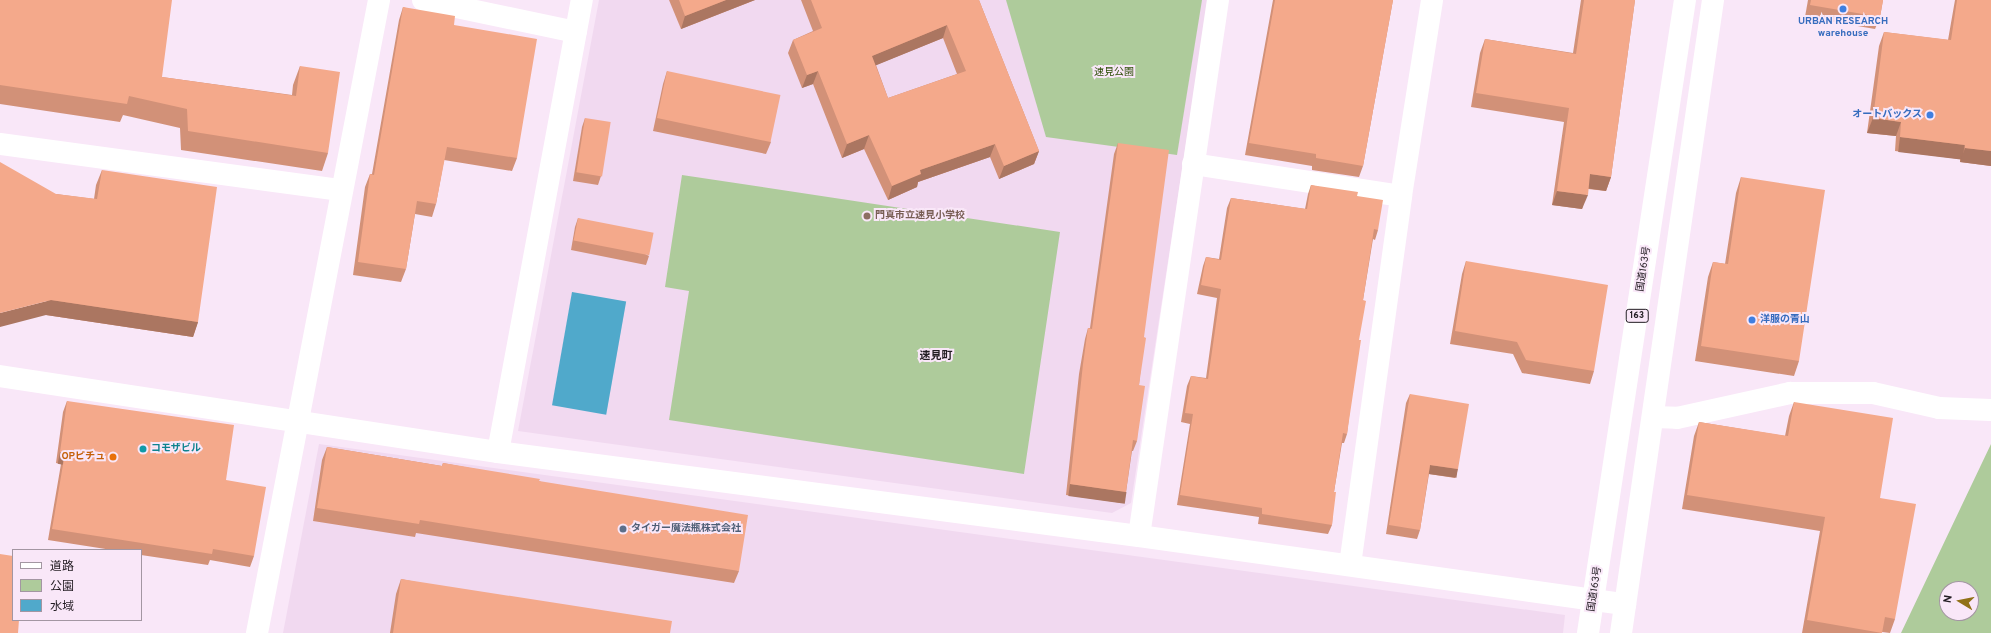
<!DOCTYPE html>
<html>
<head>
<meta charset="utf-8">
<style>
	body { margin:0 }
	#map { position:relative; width:1991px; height:633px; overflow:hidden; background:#f9e7f8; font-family:Overpass,"Noto Sans JP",sans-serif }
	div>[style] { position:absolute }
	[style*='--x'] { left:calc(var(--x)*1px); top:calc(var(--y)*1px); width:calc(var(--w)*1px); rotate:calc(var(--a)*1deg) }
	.built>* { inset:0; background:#f1d9f0 }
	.green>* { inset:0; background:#aecb9b }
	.water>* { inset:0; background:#50a9cb; transform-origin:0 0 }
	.minor>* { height:22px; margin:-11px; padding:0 11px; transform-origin:11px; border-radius:11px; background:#fff }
	.highway>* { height:22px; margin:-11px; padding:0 11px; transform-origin:11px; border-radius:11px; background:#fff }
	.wall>* { inset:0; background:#d29178 }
	.shaded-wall>* { inset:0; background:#ab7661; transform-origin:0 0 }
	.building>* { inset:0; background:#f4a98b; transform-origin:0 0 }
	.dots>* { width:11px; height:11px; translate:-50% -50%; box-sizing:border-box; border:2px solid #f9e7f8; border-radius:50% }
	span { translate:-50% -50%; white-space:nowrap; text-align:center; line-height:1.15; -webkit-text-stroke:4px #f9e7f8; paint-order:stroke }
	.shield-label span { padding:1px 3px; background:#f9e7f8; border:1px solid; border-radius:3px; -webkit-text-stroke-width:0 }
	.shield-label { font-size:9px; color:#221c22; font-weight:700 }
	.shop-label { font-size:10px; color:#366cbe; font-weight:700 }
	.right { translate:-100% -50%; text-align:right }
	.left { translate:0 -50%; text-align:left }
	.park-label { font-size:10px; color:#2b4c04 }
	.education-label { font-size:10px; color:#785e54; font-weight:700 }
	.street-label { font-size:10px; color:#221c22 }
	.culture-label { font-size:10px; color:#0d838f; font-weight:700 }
	.food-label { font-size:10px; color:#c56008; font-weight:700 }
	.service-label { font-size:10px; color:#4e5e75; font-weight:700 }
	.neighbourhood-label { font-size:11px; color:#221c22; font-weight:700 }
	.legend { position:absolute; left:12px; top:549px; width:130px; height:72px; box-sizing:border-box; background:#f9e7f8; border:1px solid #a396a2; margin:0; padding:5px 7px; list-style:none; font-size:12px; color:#221c22 }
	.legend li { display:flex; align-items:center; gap:8px; height:20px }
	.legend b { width:20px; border:1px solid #a396a2 }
	.north { position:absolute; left:1939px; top:581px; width:40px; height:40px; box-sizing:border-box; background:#f9e7f8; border:1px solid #a396a2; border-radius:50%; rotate:280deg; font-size:11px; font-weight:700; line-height:16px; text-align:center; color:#221c22 }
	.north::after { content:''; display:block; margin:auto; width:14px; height:18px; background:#917117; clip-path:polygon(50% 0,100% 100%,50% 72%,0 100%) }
</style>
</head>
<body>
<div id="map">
	<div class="built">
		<div style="clip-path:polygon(599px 0,1208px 0,1131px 503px,1112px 513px,518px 431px)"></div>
		<div style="clip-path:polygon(319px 444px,1565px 615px,1563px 633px,283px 633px)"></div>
	</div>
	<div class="green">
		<div style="clip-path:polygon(1006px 0,1202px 0,1177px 155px,1046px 137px)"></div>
		<div style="clip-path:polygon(682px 175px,1060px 232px,1024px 474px,669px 420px,689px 291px,665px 287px)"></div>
		<div style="clip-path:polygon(evenodd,1991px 444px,1991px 633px,1901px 633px,1991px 444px,1947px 589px,1971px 589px,1971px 613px,1947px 613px,1947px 589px)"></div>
	</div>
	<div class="water">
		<div style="left:572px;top:292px;width:55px;height:115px;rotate:10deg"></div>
	</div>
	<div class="minor">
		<div style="--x:423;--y:0;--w:156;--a:11.8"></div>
		<div style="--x:0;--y:144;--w:344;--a:7.7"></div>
		<div style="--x:1193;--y:164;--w:210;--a:8.7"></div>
		<div style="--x:0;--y:376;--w:504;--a:8.68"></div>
		<div style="--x:498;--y:452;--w:646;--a:7.47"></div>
		<div style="--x:1139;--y:536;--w:491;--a:8"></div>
		<div style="--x:1653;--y:417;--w:24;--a:2"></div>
		<div style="--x:1677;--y:418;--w:116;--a:-12.5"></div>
		<div style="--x:1790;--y:393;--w:83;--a:0"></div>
		<div style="--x:1873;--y:393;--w:68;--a:12.8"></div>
		<div style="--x:1939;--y:408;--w:52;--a:2.2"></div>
		<div style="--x:498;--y:452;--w:460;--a:-79.5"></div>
		<div style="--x:1139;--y:536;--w:542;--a:-81.62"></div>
		<div style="--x:1350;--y:565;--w:373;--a:-82.1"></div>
		<div style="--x:1401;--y:196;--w:198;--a:-81"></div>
		<div style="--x:257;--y:633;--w:645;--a:-79.09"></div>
	</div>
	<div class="highway">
		<div style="--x:1588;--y:633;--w:640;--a:-81.29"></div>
		<div style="--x:1621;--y:633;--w:640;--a:-81.73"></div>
	</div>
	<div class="wall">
		<div style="clip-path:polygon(0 0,162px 77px,292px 95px,293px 85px,300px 66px,328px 153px,322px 171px,181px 150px,180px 128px,123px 115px,120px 122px,0 104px)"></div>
		<div style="clip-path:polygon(669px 0,755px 0,681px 29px)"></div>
		<div style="clip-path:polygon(evenodd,801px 0,979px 0,1039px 151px,1034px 164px,999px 179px,990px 157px,918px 182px,917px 187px,888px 200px,864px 149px,842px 158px,813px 84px,802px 88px,788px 53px,793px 40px,813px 31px,801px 0,943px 38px,957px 74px,888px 98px,876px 65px,943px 38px)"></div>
		<div style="clip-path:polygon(1273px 0,1393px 0,1363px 166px,1359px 177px,1312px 170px,1312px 166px,1245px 155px)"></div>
		<div style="clip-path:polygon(1581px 0,1635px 0,1611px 177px,1606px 191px,1588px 189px,1582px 209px,1552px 205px,1564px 122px,1471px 107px,1480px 53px,1485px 39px,1573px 53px)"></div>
		<div style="clip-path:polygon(1808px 0,1883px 0,1880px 17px,1875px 29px,1805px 17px)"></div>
		<div style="clip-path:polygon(1955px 0,1991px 0,1991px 166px,1960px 162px,1960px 159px,1895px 151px,1896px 136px,1867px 133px,1879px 46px,1884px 32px,1948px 40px)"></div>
		<div style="clip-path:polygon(403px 7px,454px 25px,517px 158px,512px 171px,444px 160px,436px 204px,432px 217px,415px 214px,406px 269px,401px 282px,353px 275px,365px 187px,370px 174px,372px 174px,399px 20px)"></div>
		<div style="clip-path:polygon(667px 71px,771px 142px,766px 154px,653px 131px,663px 84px)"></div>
		<div style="clip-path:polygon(585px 118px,601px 176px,598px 185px,573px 181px,582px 127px)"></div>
		<div style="clip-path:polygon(1118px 143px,1144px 337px,1139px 385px,1137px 441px,1133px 451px,1132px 451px,1126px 492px,1122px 503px,1066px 495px,1079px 374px,1085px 339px,1088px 328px,1090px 328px,1114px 154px)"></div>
		<div style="clip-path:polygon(102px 170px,198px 322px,193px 337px,46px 315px,56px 194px,94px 199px,96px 185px)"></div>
		<div style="clip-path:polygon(1741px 177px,1799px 361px,1794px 376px,1695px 361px,1708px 277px,1713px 262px,1725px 264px,1736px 193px)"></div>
		<div style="clip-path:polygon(1311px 185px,1357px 196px,1378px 230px,1375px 240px,1373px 239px,1363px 300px,1347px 434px,1344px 443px,1342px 443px,1334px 492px,1332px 525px,1328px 534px,1258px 524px,1259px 517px,1177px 505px,1190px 424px,1181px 422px,1187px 386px,1191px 376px,1206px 378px,1217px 298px,1197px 294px,1203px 266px,1206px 257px,1219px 259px,1227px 208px,1231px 198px,1305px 209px,1308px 194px)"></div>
		<div style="clip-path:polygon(578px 218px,649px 256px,646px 265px,571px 250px,575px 227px)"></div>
		<div style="clip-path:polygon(1466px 261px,1594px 371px,1590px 384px,1522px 373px,1513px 354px,1450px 344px,1462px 274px)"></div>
		<div style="clip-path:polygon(1410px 394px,1458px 469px,1455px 478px,1429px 474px,1420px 530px,1417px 539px,1386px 534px,1406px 403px)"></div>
		<div style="clip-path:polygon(67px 401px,226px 480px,254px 556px,250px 567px,210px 560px,208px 565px,141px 555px,141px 550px,112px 550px,48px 540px,61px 464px,56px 463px,63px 412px)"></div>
		<div style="clip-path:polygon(1794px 402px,1880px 498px,1895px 619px,1890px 633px,1882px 632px,1882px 633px,1802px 633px,1820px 531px,1682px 509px,1694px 436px,1699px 422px,1785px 436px,1789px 416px)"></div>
		<div style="clip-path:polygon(327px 447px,442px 466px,443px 463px,539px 481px,739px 571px,734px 583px,416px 533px,415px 537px,313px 521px,322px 460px)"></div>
		<div style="clip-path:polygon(401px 579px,670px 633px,390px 633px,396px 594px)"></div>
	</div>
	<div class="shaded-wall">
		<div style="clip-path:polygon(726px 0,755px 0,681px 29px,685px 16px)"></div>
		<div style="clip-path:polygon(947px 25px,943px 38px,867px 69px,872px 56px)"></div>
		<div style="clip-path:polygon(818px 71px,813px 84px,802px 88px,807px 75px)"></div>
		<div style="clip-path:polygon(1873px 118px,1901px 122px,1896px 136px,1867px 133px)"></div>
		<div style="clip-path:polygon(869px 135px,864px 149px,842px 158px,847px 144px)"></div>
		<div style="left:1900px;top:137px;width:65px;height:15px;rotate:7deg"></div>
		<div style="clip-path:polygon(995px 144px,990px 157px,918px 182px,917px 187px,888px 200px,892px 186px,920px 170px)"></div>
		<div style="clip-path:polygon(1965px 148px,1991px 151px,1991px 166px,1960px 162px)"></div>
		<div style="clip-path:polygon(1039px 151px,1034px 164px,999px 179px,1004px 166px)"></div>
		<div style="clip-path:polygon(1590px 174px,1611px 177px,1606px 191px,1585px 188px)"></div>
		<div style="clip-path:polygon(1557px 191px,1588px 195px,1582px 209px,1552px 205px)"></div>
		<div style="clip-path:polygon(51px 300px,198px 322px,193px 337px,46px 315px,0 327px,0 313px)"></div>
		<div style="left:60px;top:452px;width:5px;height:12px;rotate:11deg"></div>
		<div style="left:1430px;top:465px;width:28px;height:9px;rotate:8deg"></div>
		<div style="left:1070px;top:484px;width:57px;height:12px;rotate:8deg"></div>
	</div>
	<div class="building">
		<div style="clip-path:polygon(0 0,172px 0,162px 77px,296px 96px,300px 66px,340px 72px,328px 153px,188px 131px,187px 109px,129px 96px,127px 104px,0 85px)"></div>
		<div style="clip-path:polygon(679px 0,726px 0,685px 16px)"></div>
		<div style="clip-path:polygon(evenodd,811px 0,979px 0,1039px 151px,1004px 166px,995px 144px,920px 170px,921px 174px,892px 186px,869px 135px,847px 144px,818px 71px,807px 75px,793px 40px,822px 28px,811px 0,947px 25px,966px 71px,888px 98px,872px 56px,947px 25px)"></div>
		<div style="clip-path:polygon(1275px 0,1393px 0,1363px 166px,1316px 158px,1316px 154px,1249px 143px)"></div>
		<div style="clip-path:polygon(1584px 0,1635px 0,1611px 177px,1590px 174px,1588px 195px,1557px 191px,1569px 108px,1476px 93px,1485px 39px,1576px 54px)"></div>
		<div style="clip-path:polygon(1811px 0,1883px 0,1880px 17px,1810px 5px)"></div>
		<div style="clip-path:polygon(1957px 0,1991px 0,1991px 151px,1965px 148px,1965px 145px,1900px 137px,1901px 122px,1873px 118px,1884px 32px,1951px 40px)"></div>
		<div style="clip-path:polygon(403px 7px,455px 16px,454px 25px,537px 39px,517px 158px,447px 147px,436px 204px,417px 201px,406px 269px,358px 262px,370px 174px,374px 175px)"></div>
		<div style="left:667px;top:71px;width:116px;height:48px;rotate:12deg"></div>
		<div style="left:585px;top:118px;width:26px;height:55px;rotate:9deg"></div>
		<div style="clip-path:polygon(1118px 143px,1169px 150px,1144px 337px,1146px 338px,1139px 385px,1145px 386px,1137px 441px,1133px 440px,1126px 492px,1070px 484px,1083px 364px,1088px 328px,1092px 329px)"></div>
		<div style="clip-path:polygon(0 162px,56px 194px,97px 199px,102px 170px,217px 187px,198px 322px,51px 300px,0 313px)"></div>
		<div style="clip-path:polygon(1741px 177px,1825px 190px,1799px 361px,1701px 346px,1713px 262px,1728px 264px)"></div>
		<div style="clip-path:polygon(1311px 185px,1358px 192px,1357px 196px,1383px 200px,1378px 230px,1374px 229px,1363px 300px,1366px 301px,1359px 340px,1361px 340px,1347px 434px,1343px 433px,1334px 492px,1336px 492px,1332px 525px,1262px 514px,1262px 508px,1180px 495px,1193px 414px,1185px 413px,1191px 376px,1208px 379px,1221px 289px,1201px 285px,1206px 257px,1221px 260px,1231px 198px,1307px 209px)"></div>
		<div style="left:578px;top:218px;width:77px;height:23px;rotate:11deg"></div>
		<div style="clip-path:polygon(1466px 261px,1608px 285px,1594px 371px,1526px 360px,1517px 342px,1455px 331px)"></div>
		<div style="clip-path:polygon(1410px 394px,1469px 404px,1458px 469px,1430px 465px,1420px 530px,1389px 525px)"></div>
		<div style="clip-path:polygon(67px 401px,234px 425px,226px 480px,266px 487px,254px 556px,213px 549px,212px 554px,52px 529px,65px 453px,60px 452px)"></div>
		<div style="clip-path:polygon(1794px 402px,1893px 418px,1880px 498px,1916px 504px,1895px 619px,1885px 617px,1882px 633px,1807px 620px,1825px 517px,1687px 495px,1699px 422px,1788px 436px)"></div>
		<div style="clip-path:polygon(327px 447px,442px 466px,443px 463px,540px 479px,539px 481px,748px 515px,739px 571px,420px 520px,419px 524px,317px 508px)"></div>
		<div style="clip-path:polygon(0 554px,13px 556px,13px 620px,19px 620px,18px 633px,0 633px)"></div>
		<div style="clip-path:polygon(401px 579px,672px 621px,670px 633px,393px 633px)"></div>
	</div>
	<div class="dots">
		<div style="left:1843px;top:9px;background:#3f7fe0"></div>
		<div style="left:1930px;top:115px;background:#3f7fe0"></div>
		<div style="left:867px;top:216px;background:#8d6e63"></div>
		<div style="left:1752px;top:320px;background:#3f7fe0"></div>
		<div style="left:143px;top:449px;background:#0f9aa8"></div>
		<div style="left:113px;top:457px;background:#e8710a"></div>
		<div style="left:623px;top:529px;background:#5c6f8a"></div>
	</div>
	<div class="shield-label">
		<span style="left:1637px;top:316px">163</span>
	</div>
	<div class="shop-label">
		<span style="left:1843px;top:27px">URBAN RESEARCH<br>warehouse</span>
		<span class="right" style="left:1922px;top:115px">オートバックス</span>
		<span class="left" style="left:1760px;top:320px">洋服の青山</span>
	</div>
	<div class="park-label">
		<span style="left:1114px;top:73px">速見公園</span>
	</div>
	<div class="education-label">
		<span class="left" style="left:875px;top:216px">門真市立速見小学校</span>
	</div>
	<div class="street-label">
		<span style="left:1644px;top:269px;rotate:-81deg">国道163号</span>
		<span style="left:1595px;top:589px;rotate:-81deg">国道163号</span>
	</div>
	<div class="culture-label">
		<span class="left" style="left:151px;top:449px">コモザビル</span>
	</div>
	<div class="food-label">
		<span class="right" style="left:105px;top:457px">OPピチュ</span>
	</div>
	<div class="service-label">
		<span class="left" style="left:631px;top:529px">タイガー魔法瓶株式会社</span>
	</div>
	<div class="neighbourhood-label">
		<span style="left:936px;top:356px">速見町</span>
	</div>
	<ul class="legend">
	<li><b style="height:5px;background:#fff"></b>道路</li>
	<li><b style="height:11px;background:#aecb9b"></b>公園</li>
	<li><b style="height:11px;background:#50a9cb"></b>水域</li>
	</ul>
	<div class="north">N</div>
</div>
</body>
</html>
